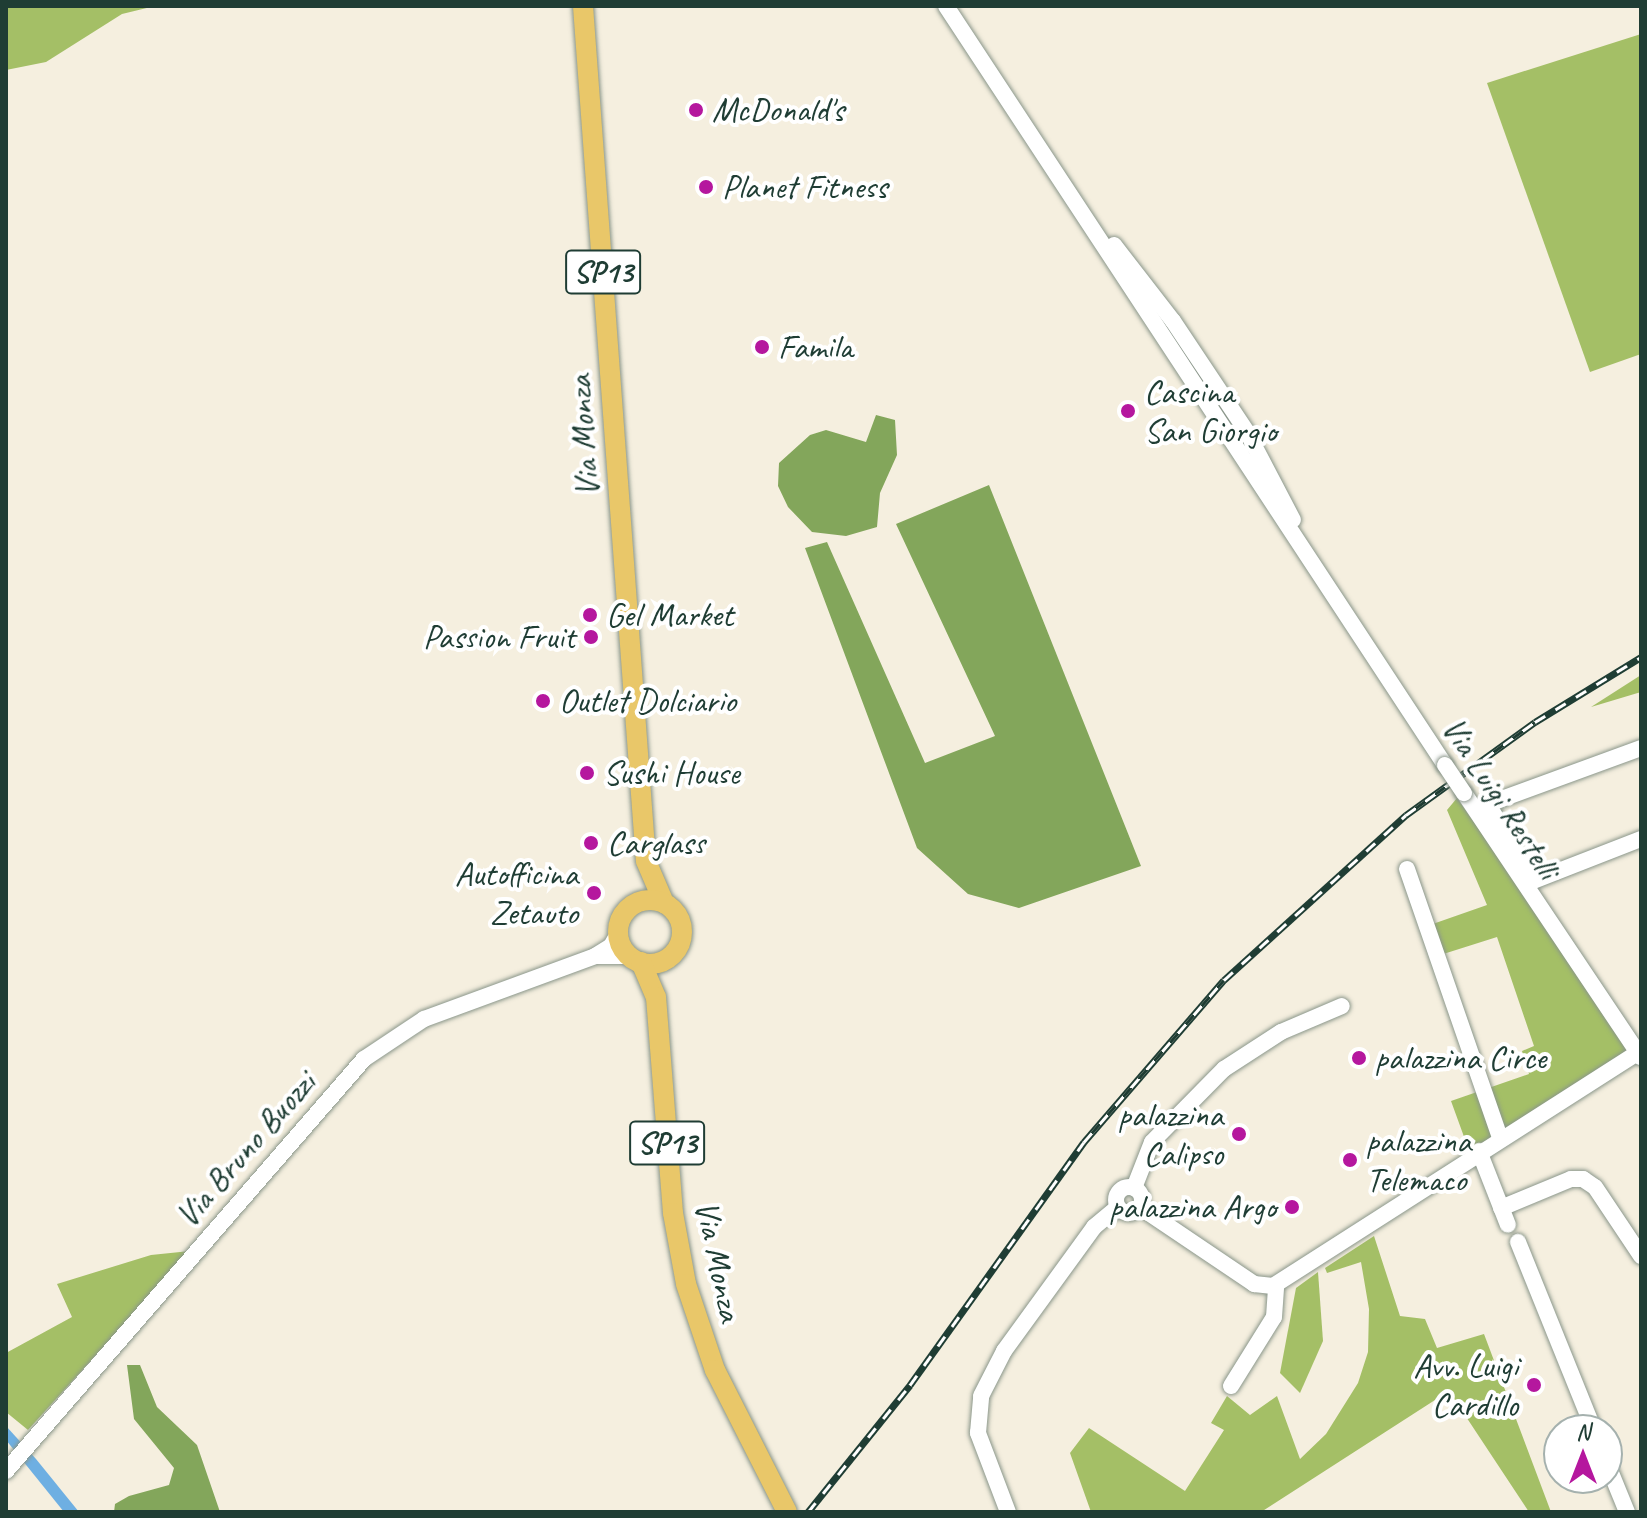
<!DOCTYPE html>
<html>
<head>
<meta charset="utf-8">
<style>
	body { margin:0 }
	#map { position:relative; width:1647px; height:1518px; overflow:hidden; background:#f5efdf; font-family:Caveat,sans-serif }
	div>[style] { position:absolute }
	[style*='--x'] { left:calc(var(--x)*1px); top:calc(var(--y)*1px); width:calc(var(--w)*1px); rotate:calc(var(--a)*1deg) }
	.green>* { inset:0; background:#a4bf66 }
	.forest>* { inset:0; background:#83a65b }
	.water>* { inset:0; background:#6eafe2 }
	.roads { filter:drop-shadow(0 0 2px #8a968a) drop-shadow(0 0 2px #8a968a) }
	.minor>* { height:16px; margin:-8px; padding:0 8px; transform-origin:8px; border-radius:8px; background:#fff }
	.minor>.ring { margin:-8px; padding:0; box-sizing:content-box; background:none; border:16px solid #fff; border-radius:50% }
	.major>* { height:20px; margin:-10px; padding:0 10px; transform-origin:10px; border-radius:10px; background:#e9c769 }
	.major>.ring { margin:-10px; padding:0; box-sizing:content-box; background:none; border:20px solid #e9c769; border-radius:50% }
	.rail>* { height:7px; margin-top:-3.5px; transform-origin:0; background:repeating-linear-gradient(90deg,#fff 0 12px,#1f3d34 0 24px); box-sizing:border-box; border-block:2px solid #1f3d34 }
	.bridges { filter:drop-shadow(0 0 2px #8a968a) drop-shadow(0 0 2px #8a968a) }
	.minor-bridge>* { height:16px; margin:-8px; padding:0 8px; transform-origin:8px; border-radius:8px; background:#fff }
	.dots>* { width:22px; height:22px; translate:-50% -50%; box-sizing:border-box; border:4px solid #fff; border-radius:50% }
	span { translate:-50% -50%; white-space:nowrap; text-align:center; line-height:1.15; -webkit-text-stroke:8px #fff; paint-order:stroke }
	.shield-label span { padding:2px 6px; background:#fff; border:2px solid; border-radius:6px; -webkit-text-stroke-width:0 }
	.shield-label { font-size:32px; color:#1f3d34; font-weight:700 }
	.poi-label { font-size:34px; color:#1f3d34 }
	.left { translate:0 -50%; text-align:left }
	.right { translate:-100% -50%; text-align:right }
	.street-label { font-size:34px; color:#1f3d34 }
	.frame { position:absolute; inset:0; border:8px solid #1f3d34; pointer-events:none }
	.north { position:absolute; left:1543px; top:1414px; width:80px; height:80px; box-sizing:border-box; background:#fff; border:2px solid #a5b1ae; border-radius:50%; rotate:0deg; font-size:22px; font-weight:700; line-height:32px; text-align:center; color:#1f3d34 }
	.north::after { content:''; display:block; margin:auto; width:28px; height:36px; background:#b5179e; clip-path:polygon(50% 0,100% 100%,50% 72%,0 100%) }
</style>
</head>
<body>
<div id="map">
	<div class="green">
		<div style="clip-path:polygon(6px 6px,155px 6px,122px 14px,46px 62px,6px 70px)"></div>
		<div style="clip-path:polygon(1641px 34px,1641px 354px,1590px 372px,1487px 83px)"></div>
		<div style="clip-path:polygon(1641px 675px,1641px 692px,1591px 707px)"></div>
		<div style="clip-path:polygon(1457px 798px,1637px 1054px,1471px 1156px,1451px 1101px,1529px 1074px,1522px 1051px,1534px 1046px,1497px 937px,1437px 956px,1427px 926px,1487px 905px,1447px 810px)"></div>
		<div style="clip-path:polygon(1374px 1236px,1400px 1316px,1425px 1319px,1437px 1348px,1484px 1334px,1551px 1512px,1529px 1512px,1449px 1391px,1261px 1512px,1091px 1512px,1070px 1453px,1089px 1428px,1185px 1491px,1224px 1430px,1211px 1423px,1227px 1396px,1250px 1415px,1277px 1396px,1300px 1459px,1326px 1434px,1358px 1383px,1368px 1352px,1369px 1309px,1361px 1262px,1327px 1273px,1325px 1268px)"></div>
		<div style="clip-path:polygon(190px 1251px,28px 1430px,6px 1412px,6px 1353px,72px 1317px,57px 1284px,151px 1255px)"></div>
		<div style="clip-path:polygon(1318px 1272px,1323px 1341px,1300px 1393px,1280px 1373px,1296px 1288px)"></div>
	</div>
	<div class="forest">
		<div style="clip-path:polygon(876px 415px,895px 420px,897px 455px,880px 493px,877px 527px,846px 536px,812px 532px,788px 507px,778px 486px,779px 463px,810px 435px,826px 430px,866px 442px)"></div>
		<div style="clip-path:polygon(989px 485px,1141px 866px,1019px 908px,968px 894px,917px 848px,805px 548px,827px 542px,925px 763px,995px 736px,896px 524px)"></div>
		<div style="clip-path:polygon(127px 1365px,140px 1365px,157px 1407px,197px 1445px,220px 1512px,114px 1512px,115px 1504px,129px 1496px,169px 1485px,174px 1468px,134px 1419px)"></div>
	</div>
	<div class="water">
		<div style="clip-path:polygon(6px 1426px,36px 1459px,79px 1512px,64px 1512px,6px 1440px)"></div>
	</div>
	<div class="roads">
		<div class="minor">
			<div style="--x:946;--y:6;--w:908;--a:56.68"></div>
			<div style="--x:1114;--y:245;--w:96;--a:52.2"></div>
			<div style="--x:1173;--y:321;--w:133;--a:56.3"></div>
			<div style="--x:1247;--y:432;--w:99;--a:62.4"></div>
			<div style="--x:1641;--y:748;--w:163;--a:159.9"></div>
			<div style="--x:1488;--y:804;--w:89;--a:59.7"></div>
			<div style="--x:1533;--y:881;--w:116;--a:-21.3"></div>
			<div style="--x:1464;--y:793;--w:318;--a:56.2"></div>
			<div style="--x:1407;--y:869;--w:284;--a:70.9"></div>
			<div style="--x:596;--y:956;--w:35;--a:0"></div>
			<div style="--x:1479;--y:1151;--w:79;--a:68.6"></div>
			<div class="ring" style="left:1116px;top:1187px;width:10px;height:10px"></div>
			<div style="--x:1134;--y:1188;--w:49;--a:-68.6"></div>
			<div style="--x:1152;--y:1142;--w:103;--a:-45.4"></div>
			<div style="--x:1224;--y:1069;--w:68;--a:-33"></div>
			<div style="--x:1281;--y:1032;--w:66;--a:-23.1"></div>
			<div style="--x:1140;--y:1207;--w:138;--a:34"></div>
			<div style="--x:1254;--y:1284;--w:19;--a:6"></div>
			<div style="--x:1273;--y:1286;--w:437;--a:-32.6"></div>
			<div style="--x:1501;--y:1208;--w:76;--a:-22.5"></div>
			<div style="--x:1571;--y:1179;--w:12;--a:0"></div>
			<div style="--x:1583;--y:1179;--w:14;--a:34"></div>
			<div style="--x:1595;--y:1187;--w:83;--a:56.3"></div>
			<div style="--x:1518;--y:1242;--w:203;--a:68"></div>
			<div style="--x:1231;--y:1386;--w:81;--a:-58.1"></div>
			<div style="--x:1274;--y:1317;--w:32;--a:-86"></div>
			<div style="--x:1607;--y:1463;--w:53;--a:67.8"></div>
			<div style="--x:6;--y:1471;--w:546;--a:-49.01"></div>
			<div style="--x:364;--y:1059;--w:72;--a:-33.7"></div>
			<div style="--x:424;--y:1019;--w:182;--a:-20.2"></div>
			<div style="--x:595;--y:956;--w:19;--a:-32"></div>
			<div style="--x:611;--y:946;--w:16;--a:-60"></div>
			<div style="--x:1008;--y:1512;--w:85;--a:-110.8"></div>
			<div style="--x:978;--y:1433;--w:37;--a:-85"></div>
			<div style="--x:981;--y:1396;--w:51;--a:-62.9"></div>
			<div style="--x:1004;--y:1351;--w:153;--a:-54"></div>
			<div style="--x:1094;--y:1227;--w:31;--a:-40"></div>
		</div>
		<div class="major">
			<div style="--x:583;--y:6;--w:857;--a:85.79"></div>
			<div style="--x:646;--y:861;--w:46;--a:66.8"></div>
			<div class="ring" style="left:618px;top:900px;width:44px;height:44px"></div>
			<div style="--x:641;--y:962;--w:38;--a:67"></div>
			<div style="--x:656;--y:997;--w:217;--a:85.5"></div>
			<div style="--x:673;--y:1213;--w:72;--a:79.6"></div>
			<div style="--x:686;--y:1284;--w:91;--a:71.4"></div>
			<div style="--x:715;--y:1370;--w:159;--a:63.1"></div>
		</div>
	</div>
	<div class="rail">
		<div style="--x:808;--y:1512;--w:163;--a:-51.2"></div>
		<div style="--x:910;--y:1385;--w:299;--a:-54.4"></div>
		<div style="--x:1084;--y:1142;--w:214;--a:-49.2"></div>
		<div style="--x:1224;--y:980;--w:246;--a:-42.2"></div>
		<div style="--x:1406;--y:815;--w:159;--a:-35.8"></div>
		<div style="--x:1535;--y:722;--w:124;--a:-31.5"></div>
	</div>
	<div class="bridges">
		<div class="minor-bridge">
			<div style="--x:1445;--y:765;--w:34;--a:56"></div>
		</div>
	</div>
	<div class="dots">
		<div style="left:696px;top:110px;background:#b5179e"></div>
		<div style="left:706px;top:187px;background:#b5179e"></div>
		<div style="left:762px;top:347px;background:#b5179e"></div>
		<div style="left:1128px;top:411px;background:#b5179e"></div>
		<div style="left:590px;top:615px;background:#b5179e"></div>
		<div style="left:591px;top:637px;background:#b5179e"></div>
		<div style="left:543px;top:701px;background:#b5179e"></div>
		<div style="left:587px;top:773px;background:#b5179e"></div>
		<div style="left:591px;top:843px;background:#b5179e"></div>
		<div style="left:594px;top:893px;background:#b5179e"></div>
		<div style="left:1359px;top:1058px;background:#b5179e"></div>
		<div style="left:1239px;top:1134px;background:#b5179e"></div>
		<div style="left:1350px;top:1160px;background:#b5179e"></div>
		<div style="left:1292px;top:1207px;background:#b5179e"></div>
		<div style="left:1534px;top:1385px;background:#b5179e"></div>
	</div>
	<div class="shield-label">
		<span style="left:603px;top:272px">SP13</span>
		<span style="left:667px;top:1143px">SP13</span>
	</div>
	<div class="poi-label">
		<span class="left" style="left:712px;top:110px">McDonald's</span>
		<span class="left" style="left:722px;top:187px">Planet Fitness</span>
		<span class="left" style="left:778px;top:347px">Famila</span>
		<span class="left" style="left:1144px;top:411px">Cascina<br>San Giorgio</span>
		<span class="left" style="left:606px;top:615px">Gel Market</span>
		<span class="right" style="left:575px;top:637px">Passion Fruit</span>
		<span class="left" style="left:559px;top:701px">Outlet Dolciario</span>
		<span class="left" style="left:603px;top:773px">Sushi House</span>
		<span class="left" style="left:607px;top:843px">Carglass</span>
		<span class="right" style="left:578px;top:893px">Autofficina<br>Zetauto</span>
		<span class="left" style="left:1375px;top:1058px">palazzina Circe</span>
		<span class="right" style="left:1223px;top:1134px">palazzina<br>Calipso</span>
		<span class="left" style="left:1366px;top:1160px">palazzina<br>Telemaco</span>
		<span class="right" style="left:1276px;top:1207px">palazzina Argo</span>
		<span class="right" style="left:1518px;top:1385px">Avv. Luigi<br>Cardillo</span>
	</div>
	<div class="street-label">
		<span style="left:583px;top:436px;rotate:-94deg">Via Monza</span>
		<span style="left:1501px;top:798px;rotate:57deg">Via Luigi Restelli</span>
		<span style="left:245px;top:1149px;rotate:-49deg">Via Bruno Buozzi</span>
		<span style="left:719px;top:1261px;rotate:78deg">Via Monza</span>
	</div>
	<div class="frame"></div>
	<div class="north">N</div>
</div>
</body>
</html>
